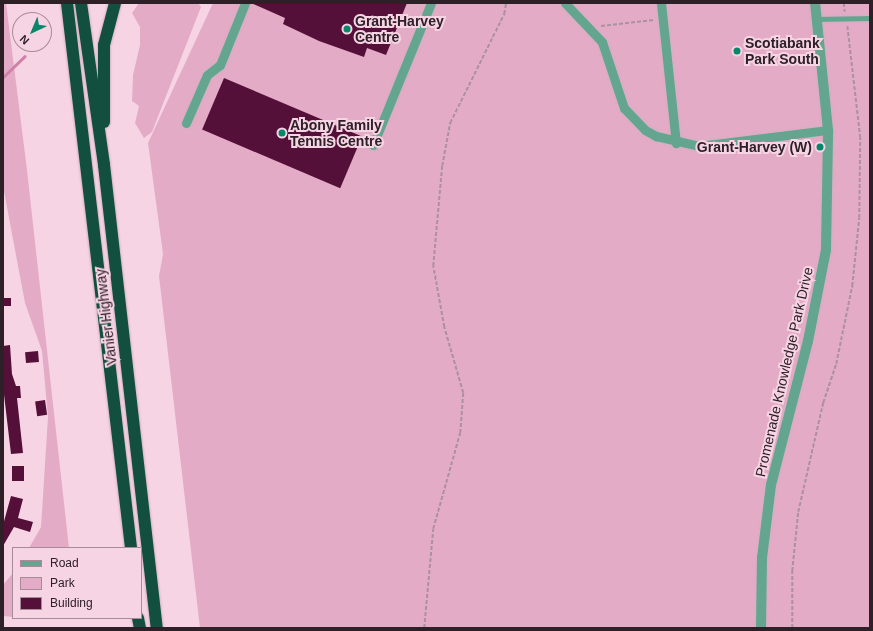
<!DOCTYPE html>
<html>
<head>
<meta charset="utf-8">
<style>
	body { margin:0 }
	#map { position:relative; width:873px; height:631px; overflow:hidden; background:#f7d4e4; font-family:Helvetica,sans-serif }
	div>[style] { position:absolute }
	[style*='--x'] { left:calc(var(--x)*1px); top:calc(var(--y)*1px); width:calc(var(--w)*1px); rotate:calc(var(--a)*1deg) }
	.green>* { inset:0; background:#e4abc7 }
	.stream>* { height:3px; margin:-1.5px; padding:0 1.5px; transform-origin:1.5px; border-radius:1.5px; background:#cf81a9 }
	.building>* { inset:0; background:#55103a; transform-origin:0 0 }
	.path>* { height:1.5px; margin-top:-0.75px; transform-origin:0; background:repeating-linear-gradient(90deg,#ab919d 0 4px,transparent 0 6px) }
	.roads { filter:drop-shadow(0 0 1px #cfb0be) drop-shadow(0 0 1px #cfb0be) }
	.service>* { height:4.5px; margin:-2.25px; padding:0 2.25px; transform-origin:2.25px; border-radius:2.25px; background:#63a58f }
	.minor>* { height:9px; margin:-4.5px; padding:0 4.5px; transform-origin:4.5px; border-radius:4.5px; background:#63a58f }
	.tertiary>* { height:10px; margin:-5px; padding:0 5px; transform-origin:5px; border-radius:5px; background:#63a58f }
	.motorway>* { height:12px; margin:-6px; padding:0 6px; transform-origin:6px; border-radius:6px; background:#124f3f }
	.dots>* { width:11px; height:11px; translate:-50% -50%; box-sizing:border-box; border:2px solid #f7d4e4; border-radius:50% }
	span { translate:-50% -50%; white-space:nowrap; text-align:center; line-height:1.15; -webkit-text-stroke:4px #f7d4e4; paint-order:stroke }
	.poi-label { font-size:14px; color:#2d2026; font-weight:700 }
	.left { translate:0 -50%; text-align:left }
	.right { translate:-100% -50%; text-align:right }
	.street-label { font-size:14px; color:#2d2026 }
	.frame { position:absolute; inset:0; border:4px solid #2d2026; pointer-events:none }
	.legend { position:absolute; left:12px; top:547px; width:130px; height:72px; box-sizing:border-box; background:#f7d4e4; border:1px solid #a68c98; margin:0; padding:5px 7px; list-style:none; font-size:12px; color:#2d2026 }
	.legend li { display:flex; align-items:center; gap:8px; height:20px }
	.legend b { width:20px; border:1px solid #a68c98 }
	.north { position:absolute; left:12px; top:12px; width:40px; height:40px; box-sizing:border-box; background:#f7d4e4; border:1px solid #a68c98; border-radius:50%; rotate:224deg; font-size:11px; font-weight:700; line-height:16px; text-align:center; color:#2d2026 }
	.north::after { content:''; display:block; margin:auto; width:14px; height:18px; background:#068769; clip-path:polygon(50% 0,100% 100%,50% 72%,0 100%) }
</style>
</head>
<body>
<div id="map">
	<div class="green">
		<div style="clip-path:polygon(3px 3px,6px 3px,27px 170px,69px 548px,29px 548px,41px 527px,48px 417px,42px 351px,25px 303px,3px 186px)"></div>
		<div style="clip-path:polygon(139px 3px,198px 3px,201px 7px,159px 114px,152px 132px,144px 138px,135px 123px,139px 106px,132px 101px,133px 75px,140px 45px,140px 27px,132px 13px)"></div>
		<div style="clip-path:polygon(213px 3px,870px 3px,870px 628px,200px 628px,159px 276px,163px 254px,148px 143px)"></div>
		<div style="clip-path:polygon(13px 573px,13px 617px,3px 616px,3px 585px)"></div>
	</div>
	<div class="stream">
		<div style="--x:3;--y:77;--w:30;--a:-44"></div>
	</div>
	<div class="building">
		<div style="clip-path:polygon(251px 3px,407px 3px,386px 55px,367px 48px,364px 57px,319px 41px,283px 24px,285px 18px)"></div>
		<div style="left:224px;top:78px;width:150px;height:56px;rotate:23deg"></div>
		<div style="left:3px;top:298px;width:8px;height:8px"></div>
		<div style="clip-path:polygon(10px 345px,12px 374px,16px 386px,20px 386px,21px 398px,17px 398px,23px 453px,11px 454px,3px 386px,3px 346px)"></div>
		<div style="left:38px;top:351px;width:11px;height:13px;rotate:85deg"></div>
		<div style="left:45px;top:400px;width:15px;height:10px;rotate:82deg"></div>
		<div style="left:12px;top:466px;width:12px;height:15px"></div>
		<div style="clip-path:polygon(11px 496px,23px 499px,18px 518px,33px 522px,30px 532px,14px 527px,3px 546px,3px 525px)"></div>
	</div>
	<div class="path">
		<div style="--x:844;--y:3;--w:9;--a:84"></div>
		<div style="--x:601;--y:26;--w:53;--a:-6.5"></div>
		<div style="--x:424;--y:628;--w:99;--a:-84.8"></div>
		<div style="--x:433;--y:529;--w:100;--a:-74.3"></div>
		<div style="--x:460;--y:433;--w:40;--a:-85.7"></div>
		<div style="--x:463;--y:393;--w:69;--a:-106.1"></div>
		<div style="--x:444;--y:327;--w:62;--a:-100.2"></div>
		<div style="--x:433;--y:266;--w:100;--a:-84.9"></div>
		<div style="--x:442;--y:166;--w:44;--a:-79.5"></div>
		<div style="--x:450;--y:123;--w:122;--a:-63.6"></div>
		<div style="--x:504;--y:14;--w:11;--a:-80"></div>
		<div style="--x:792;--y:628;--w:57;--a:-90"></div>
		<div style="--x:792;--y:571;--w:59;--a:-84.2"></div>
		<div style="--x:798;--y:512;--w:112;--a:-77.1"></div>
		<div style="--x:823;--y:403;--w:41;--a:-71.6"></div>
		<div style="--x:836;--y:364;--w:80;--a:-78.4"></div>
		<div style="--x:852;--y:286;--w:68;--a:-84.1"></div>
		<div style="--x:859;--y:218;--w:80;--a:-89.3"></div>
		<div style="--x:860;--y:138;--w:113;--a:-96.6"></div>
	</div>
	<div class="roads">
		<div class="service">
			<div style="--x:817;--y:19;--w:53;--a:-1.1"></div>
		</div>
		<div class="minor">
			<div style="--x:565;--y:3;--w:54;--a:46.5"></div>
			<div style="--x:602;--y:42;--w:70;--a:71.6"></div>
			<div style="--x:624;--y:108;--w:30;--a:46"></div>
			<div style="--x:645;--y:130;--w:13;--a:29"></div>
			<div style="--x:656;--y:136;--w:44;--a:13.1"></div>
			<div style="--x:699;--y:146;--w:130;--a:-7.1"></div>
			<div style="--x:661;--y:3;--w:141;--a:83.9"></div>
			<div style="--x:186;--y:123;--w:52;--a:-66.4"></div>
			<div style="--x:207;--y:75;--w:16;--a:-38"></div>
			<div style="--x:220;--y:65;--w:67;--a:-68"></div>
			<div style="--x:373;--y:145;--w:153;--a:-67.8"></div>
		</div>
		<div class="tertiary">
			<div style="--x:761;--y:628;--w:70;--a:-89.2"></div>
			<div style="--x:762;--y:558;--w:74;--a:-83"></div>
			<div style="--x:771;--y:485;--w:149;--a:-75.6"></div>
			<div style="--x:808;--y:341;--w:93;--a:-78.8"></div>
			<div style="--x:826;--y:250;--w:120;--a:-89"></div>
			<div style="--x:828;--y:130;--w:128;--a:-95.8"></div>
		</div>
		<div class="motorway">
			<div style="--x:67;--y:3;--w:549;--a:83.3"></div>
			<div style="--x:81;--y:3;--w:164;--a:81.9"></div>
			<div style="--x:104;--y:165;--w:466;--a:83.5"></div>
			<div style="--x:104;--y:122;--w:77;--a:-90"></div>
			<div style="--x:104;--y:45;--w:43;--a:-75.3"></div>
			<div style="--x:138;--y:618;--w:10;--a:79"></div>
		</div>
	</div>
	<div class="dots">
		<div style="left:347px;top:29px;background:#068769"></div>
		<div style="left:737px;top:51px;background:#068769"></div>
		<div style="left:282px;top:133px;background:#068769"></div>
		<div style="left:820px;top:147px;background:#068769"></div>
	</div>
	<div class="poi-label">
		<span class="left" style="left:355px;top:29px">Grant-Harvey<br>Centre</span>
		<span class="left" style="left:745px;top:51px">Scotiabank<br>Park South</span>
		<span class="left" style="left:290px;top:133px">Abony Family<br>Tennis Centre</span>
		<span class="right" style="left:812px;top:147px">Grant-Harvey (W)</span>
	</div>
	<div class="street-label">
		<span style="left:106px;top:317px;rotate:-97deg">Vanier Highway</span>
		<span style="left:784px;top:372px;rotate:-77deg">Promenade Knowledge Park Drive</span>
	</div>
	<div class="frame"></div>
	<ul class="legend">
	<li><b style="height:5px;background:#63a58f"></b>Road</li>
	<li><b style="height:11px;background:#e4abc7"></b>Park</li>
	<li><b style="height:11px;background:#55103a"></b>Building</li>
	</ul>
	<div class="north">N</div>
</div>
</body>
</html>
